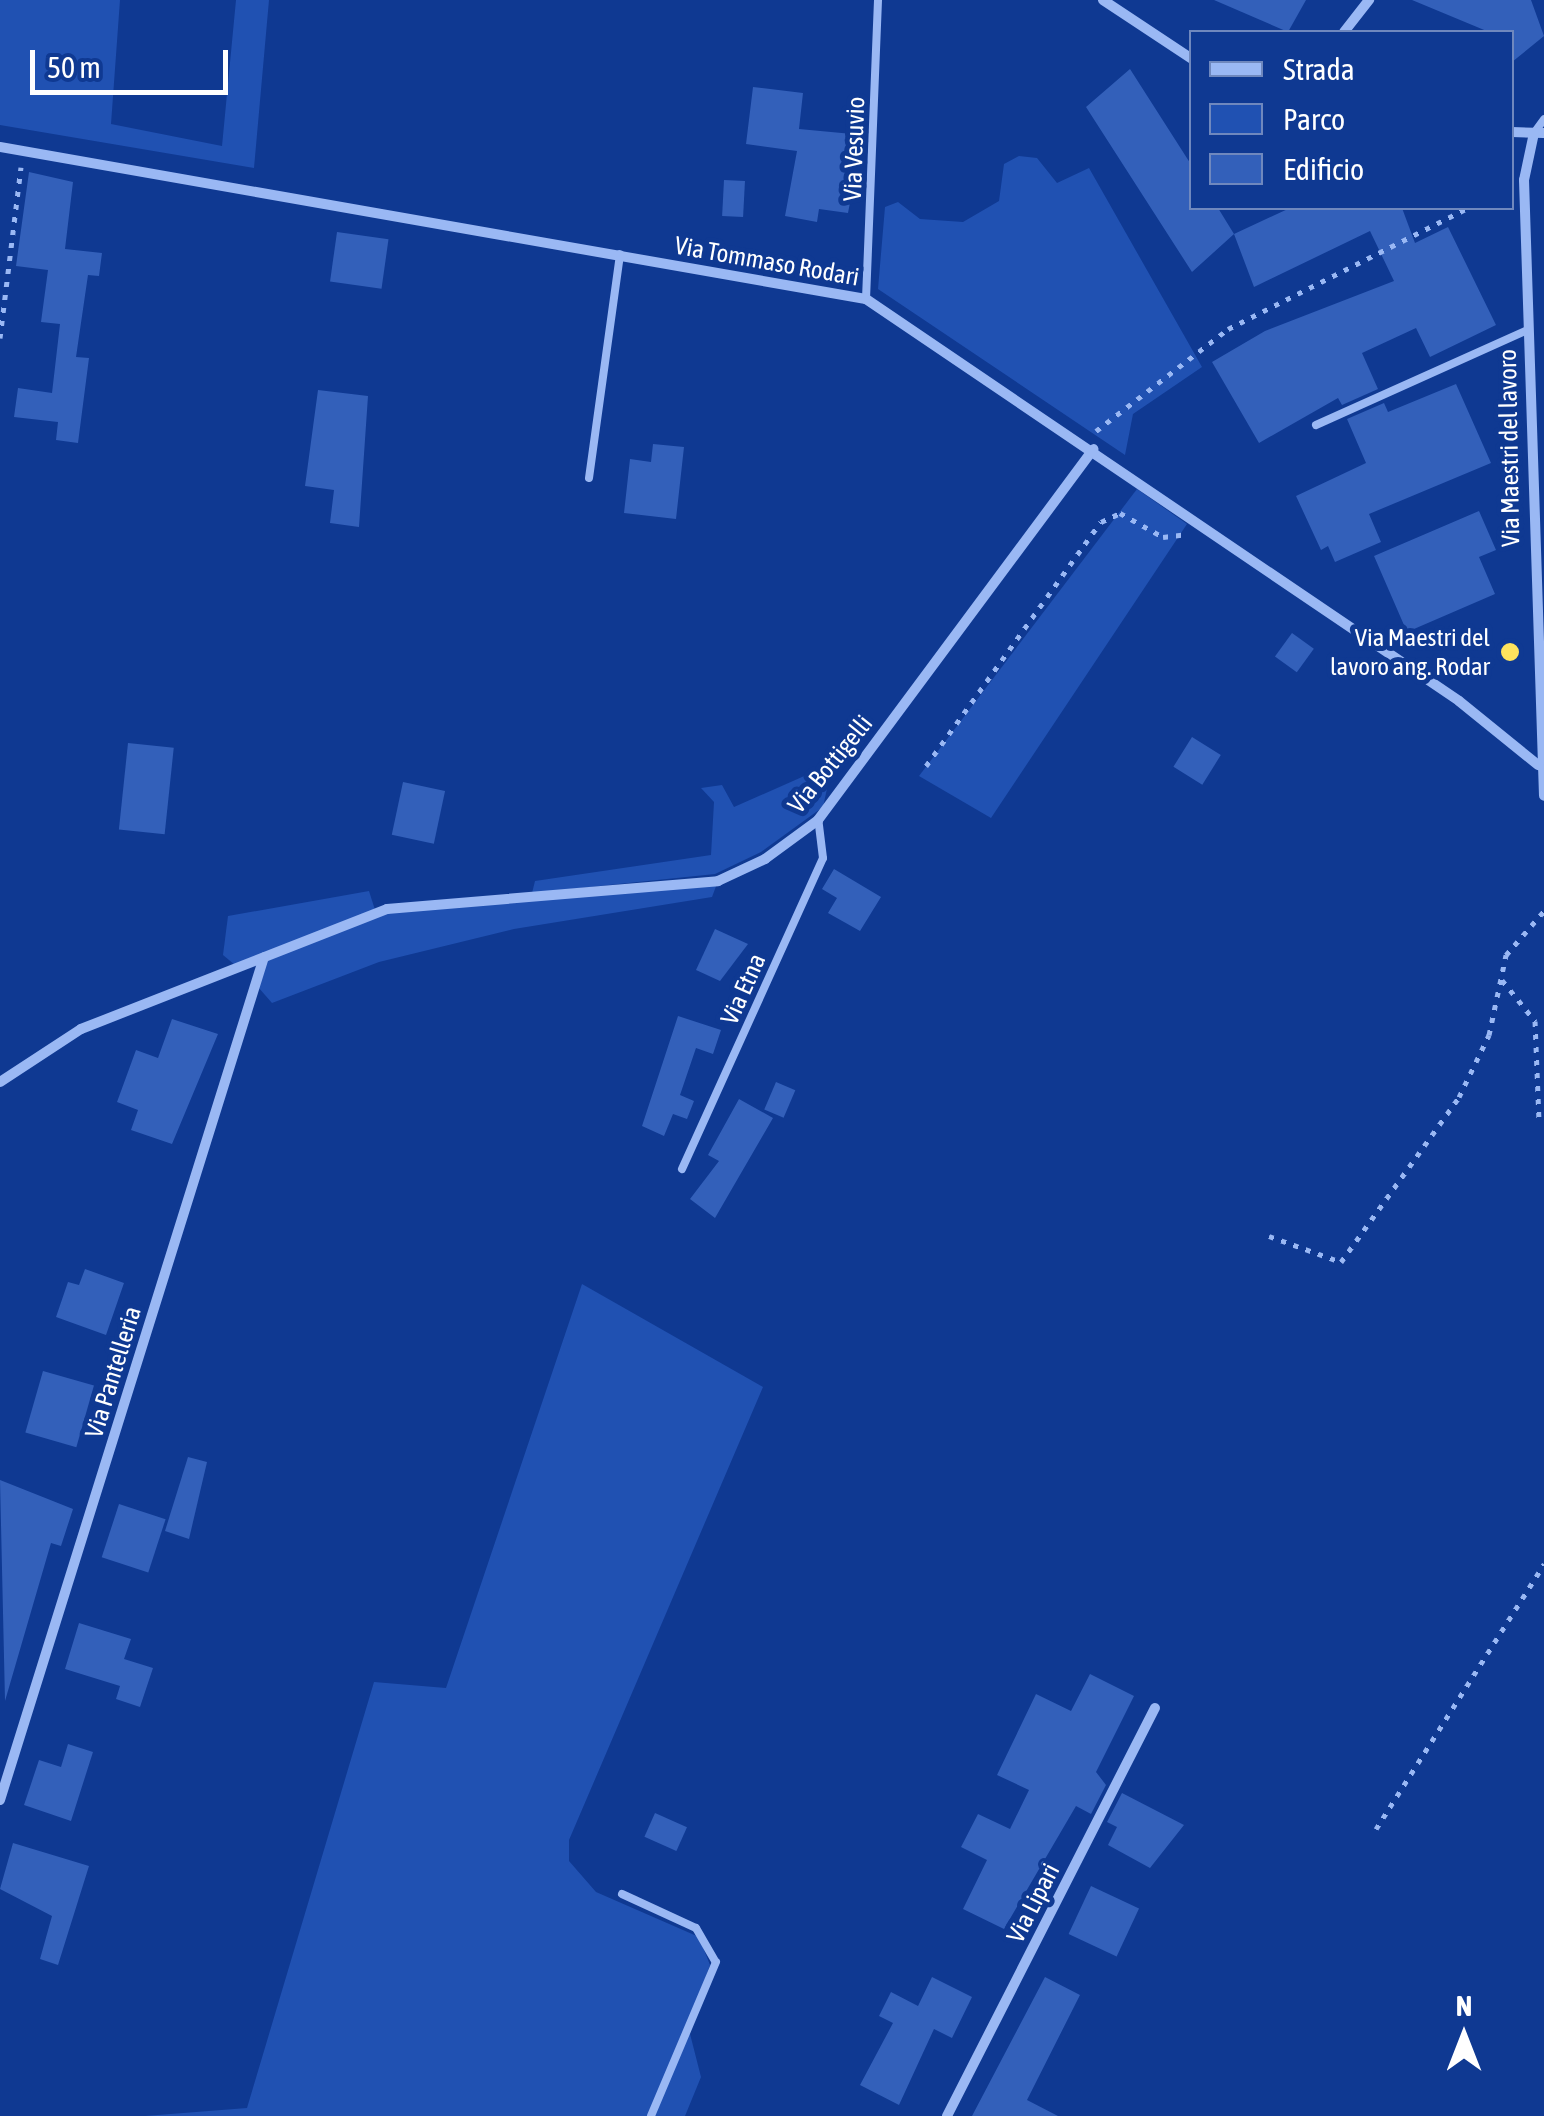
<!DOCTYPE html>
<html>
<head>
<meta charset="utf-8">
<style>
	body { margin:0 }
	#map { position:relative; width:1544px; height:2116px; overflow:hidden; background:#0f3992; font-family:"Asap Condensed",sans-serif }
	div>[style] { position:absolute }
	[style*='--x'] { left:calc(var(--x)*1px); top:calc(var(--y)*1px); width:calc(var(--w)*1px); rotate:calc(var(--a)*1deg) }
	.green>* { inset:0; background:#2051b2 }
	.building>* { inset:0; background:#3360ba; transform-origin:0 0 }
	.path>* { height:5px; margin-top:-2.5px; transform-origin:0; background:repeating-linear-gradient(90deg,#9ab8f4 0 5px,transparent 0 13px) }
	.lane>* { height:8px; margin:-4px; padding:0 4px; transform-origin:4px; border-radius:4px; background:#9ab8f4 }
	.street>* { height:10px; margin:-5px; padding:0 5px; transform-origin:5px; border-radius:5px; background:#9ab8f4 }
	.dots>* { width:28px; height:28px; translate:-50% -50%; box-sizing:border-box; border:5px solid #0f3992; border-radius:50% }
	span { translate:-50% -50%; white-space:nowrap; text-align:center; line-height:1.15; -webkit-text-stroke:10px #0f3992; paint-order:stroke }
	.street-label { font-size:25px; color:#fff }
	.poi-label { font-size:25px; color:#fff }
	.right { translate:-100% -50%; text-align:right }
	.legend { position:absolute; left:1189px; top:30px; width:325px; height:180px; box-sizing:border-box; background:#0f3992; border:2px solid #6f88be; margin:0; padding:12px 18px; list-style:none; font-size:30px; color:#fff }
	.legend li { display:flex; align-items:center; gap:20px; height:50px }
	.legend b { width:50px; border:2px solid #6f88be }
	.north { position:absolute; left:1414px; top:1986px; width:100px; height:100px; -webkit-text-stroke:8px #0f3992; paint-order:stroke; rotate:0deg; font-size:28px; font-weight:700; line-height:40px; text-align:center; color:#fff }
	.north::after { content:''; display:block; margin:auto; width:35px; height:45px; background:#fff; clip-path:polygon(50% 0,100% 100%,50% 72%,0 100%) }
	.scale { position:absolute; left:30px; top:50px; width:198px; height:45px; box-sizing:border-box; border:5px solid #fff; border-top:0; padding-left:12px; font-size:30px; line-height:35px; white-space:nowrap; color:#fff; -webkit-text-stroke:8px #0f3992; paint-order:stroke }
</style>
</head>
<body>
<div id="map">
	<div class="green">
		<div style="clip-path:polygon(0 0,120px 0,111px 124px,222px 146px,236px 0,269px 0,254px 168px,0 125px)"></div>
		<div style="clip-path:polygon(1019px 156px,1037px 158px,1057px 183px,1089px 168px,1202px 367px,1133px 414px,1125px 455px,878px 289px,885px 207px,898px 202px,920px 219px,963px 222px,999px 201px,1004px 164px)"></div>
		<div style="clip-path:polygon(1137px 489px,1187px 524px,991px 818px,919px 776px)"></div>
		<div style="clip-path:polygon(811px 773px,830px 775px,823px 807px,761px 852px,715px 874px,532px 893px,535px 881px,711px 855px,714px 802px,701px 788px,722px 785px,734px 807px)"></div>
		<div style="clip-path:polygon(718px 881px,712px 897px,514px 929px,379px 962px,272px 1003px,258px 987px,266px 958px,390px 912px)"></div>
		<div style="clip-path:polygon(369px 891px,375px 910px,235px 965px,223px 955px,228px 916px)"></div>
		<div style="clip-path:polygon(582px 1284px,763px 1387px,569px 1840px,569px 1861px,596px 1892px,699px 1937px,710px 1965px,688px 2026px,701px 2077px,685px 2116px,145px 2116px,247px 2108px,374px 1682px,446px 1688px)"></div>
	</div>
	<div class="building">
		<div style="clip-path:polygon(1214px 0,1306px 0,1288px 32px)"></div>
		<div style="clip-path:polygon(1412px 0,1531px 0,1544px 36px,1512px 62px,1512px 32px,1489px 32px)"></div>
		<div style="clip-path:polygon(1130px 69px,1192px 166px,1192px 208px,1218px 208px,1234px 234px,1192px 272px,1086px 107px)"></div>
		<div style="clip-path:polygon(753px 87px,803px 93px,799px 129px,863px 135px,848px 213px,819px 209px,817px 222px,785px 216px,797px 151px,746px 144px)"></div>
		<div style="clip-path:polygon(29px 172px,73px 182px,65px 249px,102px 253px,99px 276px,88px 275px,76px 357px,89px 358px,78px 443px,56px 440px,58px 422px,14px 417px,18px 388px,52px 393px,60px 324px,41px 322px,48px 270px,16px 266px)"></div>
		<div style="left:724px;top:180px;width:21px;height:36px;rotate:3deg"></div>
		<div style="clip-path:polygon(1290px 208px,1402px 208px,1415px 243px,1448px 227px,1496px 325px,1430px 357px,1416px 328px,1362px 353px,1378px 389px,1342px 405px,1338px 398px,1259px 443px,1212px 362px,1265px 331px,1394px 281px,1370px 231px,1254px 287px,1234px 234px)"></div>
		<div style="left:337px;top:232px;width:52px;height:50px;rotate:8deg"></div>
		<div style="clip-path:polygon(1456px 384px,1491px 463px,1369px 514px,1381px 542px,1335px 562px,1328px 546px,1321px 550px,1296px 496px,1366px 463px,1347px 419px,1384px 403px,1388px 412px)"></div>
		<div style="clip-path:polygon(318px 390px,368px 396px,359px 527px,330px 523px,334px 490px,305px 486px)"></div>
		<div style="clip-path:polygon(653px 444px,684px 447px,676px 519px,624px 513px,630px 459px,651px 462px)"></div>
		<div style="clip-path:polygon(1479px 511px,1496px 550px,1479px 557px,1495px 594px,1407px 632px,1374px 556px)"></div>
		<div style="left:1292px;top:633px;width:27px;height:29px;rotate:36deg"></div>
		<div style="left:1192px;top:737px;width:34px;height:35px;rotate:32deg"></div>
		<div style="left:128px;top:743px;width:46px;height:87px;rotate:6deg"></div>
		<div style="left:403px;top:782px;width:43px;height:54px;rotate:12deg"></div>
		<div style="clip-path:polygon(834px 869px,881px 897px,860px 931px,828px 913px,837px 898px,822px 889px)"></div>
		<div style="clip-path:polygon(715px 929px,748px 944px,720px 981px,696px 970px)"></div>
		<div style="clip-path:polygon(678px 1016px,721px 1030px,713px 1054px,696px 1048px,680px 1095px,694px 1101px,687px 1119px,673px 1114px,664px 1136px,642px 1126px)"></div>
		<div style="clip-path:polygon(172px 1019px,218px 1034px,172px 1144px,131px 1130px,138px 1110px,117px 1102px,136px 1050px,158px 1058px)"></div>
		<div style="left:776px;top:1082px;width:21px;height:30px;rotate:23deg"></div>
		<div style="clip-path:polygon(739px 1099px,773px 1118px,715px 1218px,690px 1199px,719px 1161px,708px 1155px)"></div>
		<div style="clip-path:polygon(85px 1269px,124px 1283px,106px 1335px,56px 1317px,68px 1282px,79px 1285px)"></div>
		<div style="left:43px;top:1371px;width:53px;height:64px;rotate:16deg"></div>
		<div style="clip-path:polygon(188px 1457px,207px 1462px,189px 1539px,165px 1531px)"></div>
		<div style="clip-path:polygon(0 1480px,73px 1509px,61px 1546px,51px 1543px,5px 1701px)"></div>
		<div style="left:119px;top:1504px;width:49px;height:56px;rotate:18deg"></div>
		<div style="clip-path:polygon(79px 1623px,131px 1639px,124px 1659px,153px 1668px,140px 1707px,116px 1699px,120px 1686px,65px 1669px)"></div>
		<div style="clip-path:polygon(1090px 1674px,1134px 1696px,1096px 1772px,1106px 1785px,1091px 1814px,1076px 1806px,1004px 1929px,963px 1909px,987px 1860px,961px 1847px,978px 1814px,1010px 1829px,1029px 1790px,997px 1775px,1036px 1694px,1071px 1711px)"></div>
		<div style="clip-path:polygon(68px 1744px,93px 1752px,71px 1821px,24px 1805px,39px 1760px,61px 1767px)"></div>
		<div style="clip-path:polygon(1122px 1793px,1184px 1825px,1150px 1868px,1108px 1845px,1117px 1827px,1107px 1822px)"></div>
		<div style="left:655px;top:1813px;width:35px;height:26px;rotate:24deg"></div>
		<div style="clip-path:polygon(13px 1843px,89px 1866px,58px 1965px,40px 1959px,52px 1916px,0 1889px)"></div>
		<div style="left:1091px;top:1886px;width:53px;height:53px;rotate:25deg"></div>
		<div style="clip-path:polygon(932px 1977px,972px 1997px,952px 2038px,934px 2029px,899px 2105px,860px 2085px,893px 2023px,879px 2016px,891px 1992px,918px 2006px)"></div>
		<div style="clip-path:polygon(1045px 1977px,1080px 1995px,1027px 2100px,1058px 2116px,972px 2116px)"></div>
	</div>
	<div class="path">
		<div style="--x:0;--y:338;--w:172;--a:-83"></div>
		<div style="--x:1096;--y:431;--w:167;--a:-37.7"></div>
		<div style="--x:1228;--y:329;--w:269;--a:-26.8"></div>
		<div style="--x:926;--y:766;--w:300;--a:-54.4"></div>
		<div style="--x:1101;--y:522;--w:21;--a:-25"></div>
		<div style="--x:1120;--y:513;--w:49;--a:29.2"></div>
		<div style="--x:1163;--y:537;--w:23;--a:-7"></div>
		<div style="--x:1502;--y:980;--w:53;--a:51.2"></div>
		<div style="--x:1535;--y:1021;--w:99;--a:87.7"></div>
		<div style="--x:1269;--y:1236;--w:77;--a:19.9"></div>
		<div style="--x:1341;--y:1262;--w:203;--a:-54.4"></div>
		<div style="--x:1459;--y:1097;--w:69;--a:-64.2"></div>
		<div style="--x:1489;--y:1035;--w:82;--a:-78"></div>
		<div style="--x:1506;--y:955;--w:58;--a:-49.2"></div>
		<div style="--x:1376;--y:1829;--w:314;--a:-57.6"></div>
	</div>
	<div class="lane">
		<div style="--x:1534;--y:133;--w:17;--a:-54"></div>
		<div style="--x:866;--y:299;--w:299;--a:-87.7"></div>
		<div style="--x:1316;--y:425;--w:231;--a:-24.2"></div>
		<div style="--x:589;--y:478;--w:226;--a:-82.1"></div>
		<div style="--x:682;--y:1169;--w:341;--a:-65.6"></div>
		<div style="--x:823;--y:858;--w:38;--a:-97"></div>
		<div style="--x:622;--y:1894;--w:81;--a:24.7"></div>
		<div style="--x:696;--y:1928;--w:39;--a:60"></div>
		<div style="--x:716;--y:1962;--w:167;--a:112.9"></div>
	</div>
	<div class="street">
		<div style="--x:1103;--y:0;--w:107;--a:33.5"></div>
		<div style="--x:1344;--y:32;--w:41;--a:-52"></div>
		<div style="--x:1512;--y:132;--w:32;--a:2"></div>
		<div style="--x:1534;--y:133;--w:48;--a:102"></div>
		<div style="--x:1524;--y:180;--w:616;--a:88.14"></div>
		<div style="--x:0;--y:147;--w:879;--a:9.96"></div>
		<div style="--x:866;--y:299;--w:716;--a:34.13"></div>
		<div style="--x:1459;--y:701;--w:102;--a:39"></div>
		<div style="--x:0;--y:1082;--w:97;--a:-33.2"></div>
		<div style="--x:81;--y:1029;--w:329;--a:-21.4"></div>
		<div style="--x:387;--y:909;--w:332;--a:-4.8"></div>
		<div style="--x:718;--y:881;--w:52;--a:-25.1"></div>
		<div style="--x:765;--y:859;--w:66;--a:-36.3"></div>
		<div style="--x:818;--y:820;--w:462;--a:-53.4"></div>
		<div style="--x:0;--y:1800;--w:883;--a:-72.61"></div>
		<div style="--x:947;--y:2116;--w:458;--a:-63"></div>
	</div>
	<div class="dots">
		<div style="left:1510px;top:652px;background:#ffe35d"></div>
	</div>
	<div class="street-label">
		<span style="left:854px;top:149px;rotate:-88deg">Via Vesuvio</span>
		<span style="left:767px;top:261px;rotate:10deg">Via Tommaso Rodari</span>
		<span style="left:1509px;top:448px;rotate:-91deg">Via Maestri del lavoro</span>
		<span style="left:830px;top:764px;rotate:-51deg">Via Bottigelli</span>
		<span style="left:743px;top:989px;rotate:-66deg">Via Etna</span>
		<span style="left:113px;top:1372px;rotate:-73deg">Via Pantelleria</span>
		<span style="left:1033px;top:1903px;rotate:-63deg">Via Lipari</span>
	</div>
	<div class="poi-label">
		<span class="right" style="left:1490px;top:652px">Via Maestri del<br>lavoro ang. Rodar</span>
	</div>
	<ul class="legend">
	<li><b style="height:12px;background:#9ab8f4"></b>Strada</li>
	<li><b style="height:28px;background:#2051b2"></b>Parco</li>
	<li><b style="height:28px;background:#3360ba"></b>Edificio</li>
	</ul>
	<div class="north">N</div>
	<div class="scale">50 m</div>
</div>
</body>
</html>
